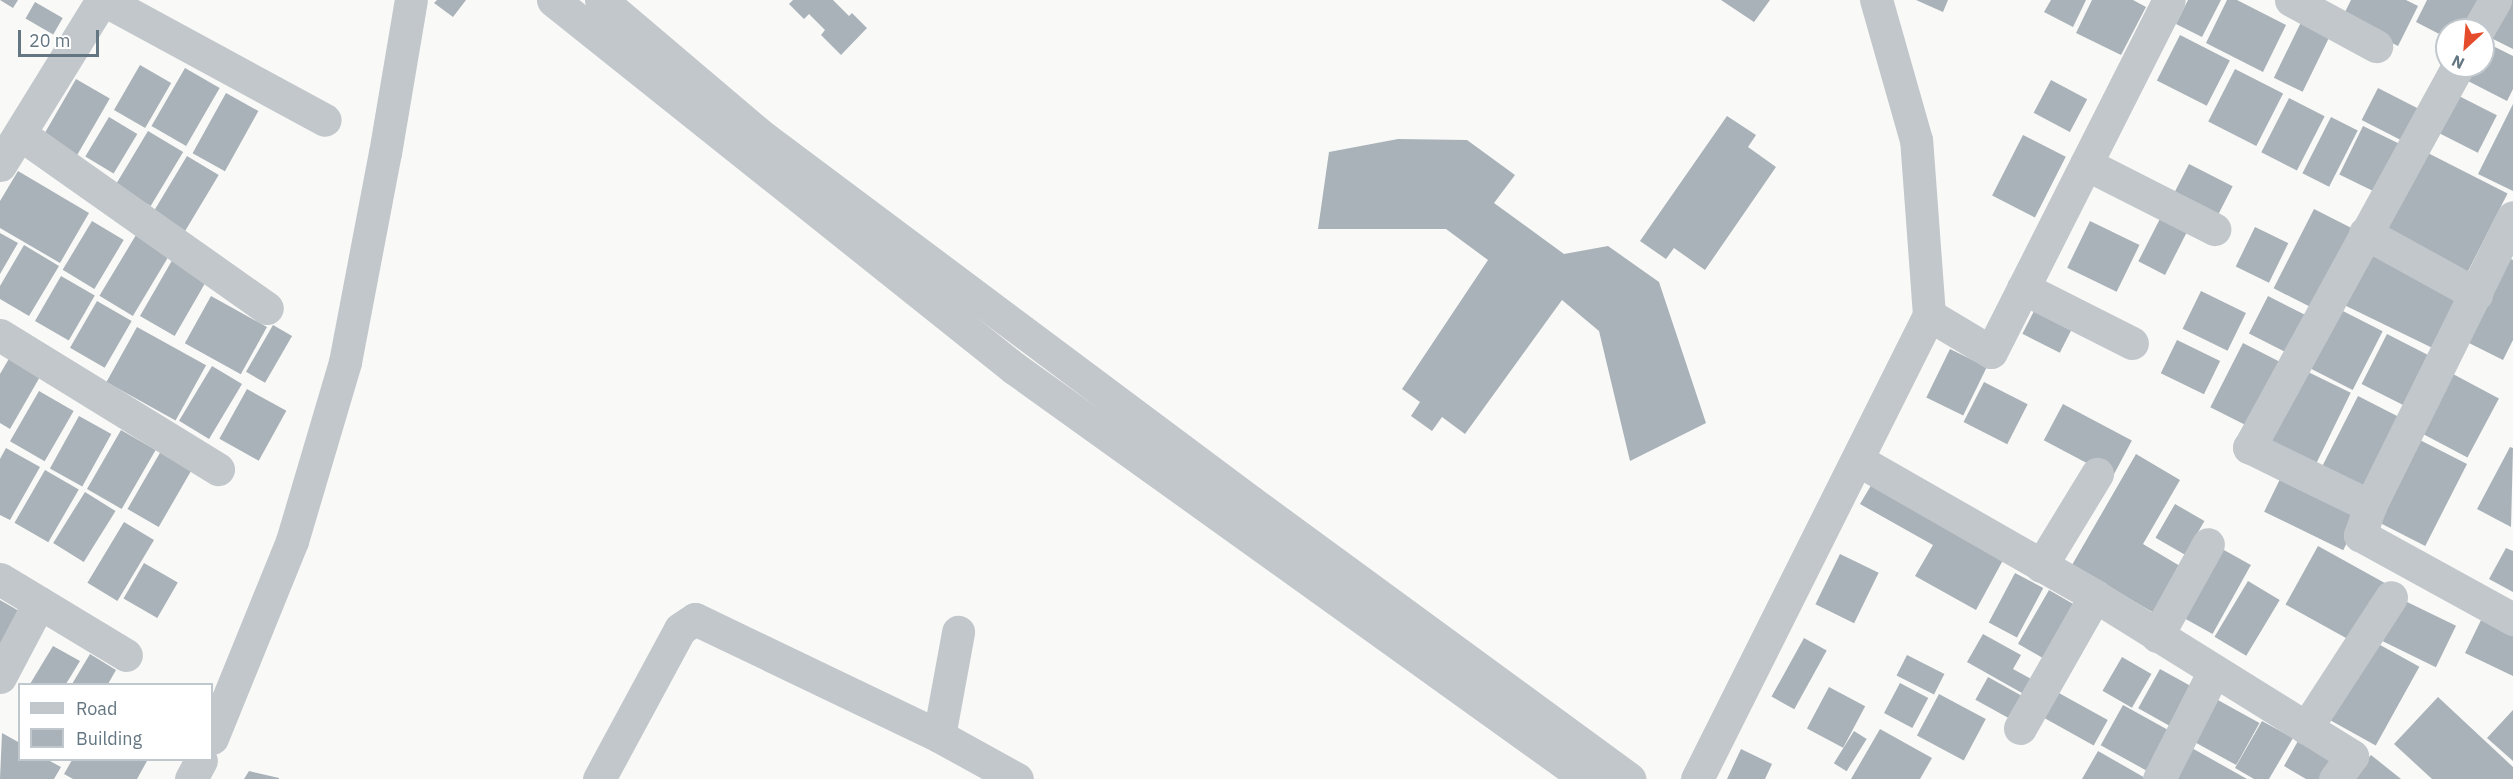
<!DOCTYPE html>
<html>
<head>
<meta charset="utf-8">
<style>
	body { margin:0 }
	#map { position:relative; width:2513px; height:779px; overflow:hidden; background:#f9f9f7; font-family:"IBM Plex Sans",sans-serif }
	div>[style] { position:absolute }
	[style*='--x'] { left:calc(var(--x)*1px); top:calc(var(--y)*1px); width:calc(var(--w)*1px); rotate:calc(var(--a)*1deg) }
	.building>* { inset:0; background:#a9b2b8; transform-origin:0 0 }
	.minor>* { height:33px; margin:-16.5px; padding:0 16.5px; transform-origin:16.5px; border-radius:16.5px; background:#c2c7cb }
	span { translate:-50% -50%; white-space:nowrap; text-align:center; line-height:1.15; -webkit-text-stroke:6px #fff; paint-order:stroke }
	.legend { position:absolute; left:18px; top:683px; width:195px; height:78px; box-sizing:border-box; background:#fff; border:2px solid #c1c8cd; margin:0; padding:8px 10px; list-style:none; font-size:18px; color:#647682 }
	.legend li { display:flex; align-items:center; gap:12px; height:30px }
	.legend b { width:30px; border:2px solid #c1c8cd }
	.north { position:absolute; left:2435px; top:18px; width:60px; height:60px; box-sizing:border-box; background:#fff; border:2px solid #c1c8cd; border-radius:50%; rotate:206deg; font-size:16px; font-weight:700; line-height:24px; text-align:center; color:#647682 }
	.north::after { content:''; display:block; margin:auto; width:21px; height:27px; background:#e54c2b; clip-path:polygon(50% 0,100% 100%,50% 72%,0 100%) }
	.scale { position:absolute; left:18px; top:30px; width:81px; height:27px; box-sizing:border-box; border:3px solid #647682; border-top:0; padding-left:8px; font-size:18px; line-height:21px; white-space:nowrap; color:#647682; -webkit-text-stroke:4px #fff; paint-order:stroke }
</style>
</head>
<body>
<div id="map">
	<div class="building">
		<div style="clip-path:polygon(0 0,18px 0,13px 8px)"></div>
		<div style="clip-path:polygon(437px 0,466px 0,453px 17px,434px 3px)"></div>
		<div style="clip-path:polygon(793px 0,833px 0,849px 16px,852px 13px,867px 28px,841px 55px,821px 35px,825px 30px,809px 14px,804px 19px,789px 4px)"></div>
		<div style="clip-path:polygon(1721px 0,1770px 0,1754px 22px)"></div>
		<div style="clip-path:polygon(1916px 0,1948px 0,1943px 12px)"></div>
		<div style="clip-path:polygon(2051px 0,2086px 0,2073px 27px,2044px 12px)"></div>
		<div style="clip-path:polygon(2092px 0,2133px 0,2146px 7px,2121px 55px,2076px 33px)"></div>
		<div style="clip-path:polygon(2188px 0,2221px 0,2202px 37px,2176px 24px)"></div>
		<div style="clip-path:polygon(2227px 0,2237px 0,2286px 25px,2263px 72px,2206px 43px)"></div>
		<div style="clip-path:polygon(2351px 0,2406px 0,2418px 6px,2398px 46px,2342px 18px)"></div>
		<div style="clip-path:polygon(2427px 0,2481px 0,2466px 30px,2447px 30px,2447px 38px,2416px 22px)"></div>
		<div style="clip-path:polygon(2507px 0,2513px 0,2513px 49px,2489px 37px)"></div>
		<div style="left:35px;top:2px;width:32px;height:19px;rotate:30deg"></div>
		<div style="left:2305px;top:14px;width:32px;height:71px;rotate:26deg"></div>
		<div style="left:2180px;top:35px;width:56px;height:51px;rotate:27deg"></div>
		<div style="clip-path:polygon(2487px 43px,2513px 56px,2513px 89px,2507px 101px,2468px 81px,2476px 66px,2483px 66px,2483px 52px)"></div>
		<div style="left:140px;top:65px;width:36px;height:52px;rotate:30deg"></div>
		<div style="left:185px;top:68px;width:40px;height:67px;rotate:30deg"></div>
		<div style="left:2235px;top:69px;width:54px;height:59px;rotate:27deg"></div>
		<div style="left:76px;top:79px;width:39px;height:69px;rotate:30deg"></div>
		<div style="left:2051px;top:80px;width:41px;height:37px;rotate:28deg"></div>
		<div style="left:2378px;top:88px;width:45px;height:36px;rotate:27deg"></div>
		<div style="left:226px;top:93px;width:37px;height:69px;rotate:29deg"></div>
		<div style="left:2455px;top:94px;width:47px;height:42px;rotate:27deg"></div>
		<div style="left:2289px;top:98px;width:40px;height:61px;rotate:27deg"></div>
		<div style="clip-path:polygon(2513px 104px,2513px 191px,2478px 174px)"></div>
		<div style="clip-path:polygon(1727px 116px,1756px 135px,1748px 147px,1776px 167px,1705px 270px,1674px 248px,1666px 259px,1640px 241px)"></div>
		<div style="left:109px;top:117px;width:33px;height:46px;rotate:31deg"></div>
		<div style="left:2331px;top:117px;width:30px;height:63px;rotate:27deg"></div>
		<div style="left:2363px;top:126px;width:41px;height:54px;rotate:26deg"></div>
		<div style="left:148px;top:131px;width:41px;height:63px;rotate:31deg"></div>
		<div style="left:2023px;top:135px;width:48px;height:68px;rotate:27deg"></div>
		<div style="clip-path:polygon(1398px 139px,1467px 140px,1515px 175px,1494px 203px,1564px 254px,1608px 246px,1659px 282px,1706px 423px,1630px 461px,1599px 331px,1562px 300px,1465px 434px,1442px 417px,1432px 431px,1411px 416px,1420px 402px,1402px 389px,1488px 260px,1446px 229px,1318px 229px,1329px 152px)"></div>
		<div style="left:2422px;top:150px;width:96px;height:95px;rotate:27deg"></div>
		<div style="left:187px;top:156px;width:37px;height:65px;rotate:31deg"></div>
		<div style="left:2189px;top:164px;width:49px;height:32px;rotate:27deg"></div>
		<div style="clip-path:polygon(18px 171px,89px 213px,60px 263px,0 228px,0 201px)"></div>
		<div style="left:2166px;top:207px;width:30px;height:61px;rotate:27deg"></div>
		<div style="left:2314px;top:209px;width:42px;height:89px;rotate:27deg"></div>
		<div style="left:92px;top:221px;width:37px;height:57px;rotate:31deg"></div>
		<div style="left:2090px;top:221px;width:55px;height:52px;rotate:26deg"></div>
		<div style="left:2255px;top:227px;width:37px;height:44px;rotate:26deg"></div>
		<div style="clip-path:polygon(0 233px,18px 243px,0 274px)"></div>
		<div style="left:136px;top:235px;width:39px;height:71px;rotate:31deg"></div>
		<div style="clip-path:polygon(24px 245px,59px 266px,29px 316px,0 299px,0 286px)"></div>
		<div style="left:2366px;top:251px;width:104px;height:58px;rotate:26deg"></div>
		<div style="clip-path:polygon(2499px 253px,2513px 260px,2513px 340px,2503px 360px,2457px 337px)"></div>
		<div style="left:174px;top:257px;width:40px;height:68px;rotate:30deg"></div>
		<div style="left:61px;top:276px;width:39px;height:52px;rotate:30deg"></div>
		<div style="left:2201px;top:291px;width:50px;height:42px;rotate:26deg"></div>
		<div style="left:211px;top:296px;width:64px;height:54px;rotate:29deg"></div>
		<div style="left:2268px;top:296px;width:42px;height:42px;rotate:27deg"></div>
		<div style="left:97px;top:301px;width:40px;height:54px;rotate:30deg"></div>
		<div style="left:2036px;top:307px;width:42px;height:30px;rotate:27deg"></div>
		<div style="left:2339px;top:309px;width:49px;height:66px;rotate:27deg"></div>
		<div style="left:273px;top:325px;width:22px;height:54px;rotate:30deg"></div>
		<div style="left:137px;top:327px;width:79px;height:63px;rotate:29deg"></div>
		<div style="left:2387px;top:334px;width:51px;height:56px;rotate:27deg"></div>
		<div style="left:2177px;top:340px;width:48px;height:37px;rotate:26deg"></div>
		<div style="left:2243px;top:343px;width:45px;height:72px;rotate:27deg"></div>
		<div style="left:1950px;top:349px;width:41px;height:54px;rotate:26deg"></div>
		<div style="clip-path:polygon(14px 350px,45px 368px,10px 429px,0 423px,0 374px)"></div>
		<div style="left:212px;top:366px;width:35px;height:64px;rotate:31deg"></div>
		<div style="left:2304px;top:370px;width:52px;height:86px;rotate:26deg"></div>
		<div style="left:2453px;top:374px;width:52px;height:67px;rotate:28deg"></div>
		<div style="left:1984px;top:382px;width:49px;height:45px;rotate:27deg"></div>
		<div style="left:247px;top:389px;width:45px;height:57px;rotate:29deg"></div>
		<div style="left:39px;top:391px;width:40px;height:58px;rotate:30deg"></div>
		<div style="left:2358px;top:396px;width:51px;height:81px;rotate:27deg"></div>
		<div style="left:2063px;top:404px;width:78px;height:41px;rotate:28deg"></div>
		<div style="left:79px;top:416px;width:37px;height:60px;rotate:29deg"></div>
		<div style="left:121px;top:430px;width:40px;height:68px;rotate:30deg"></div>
		<div style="left:2418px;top:439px;width:55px;height:92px;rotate:27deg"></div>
		<div style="clip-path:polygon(2510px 447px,2513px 448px,2511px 527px,2477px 509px)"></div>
		<div style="clip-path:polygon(6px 448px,40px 467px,10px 520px,0 515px,0 459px)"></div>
		<div style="left:161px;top:451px;width:36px;height:67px;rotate:30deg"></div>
		<div style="clip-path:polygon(2136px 454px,2180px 480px,2143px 544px,2180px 566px,2154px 613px,2072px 565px)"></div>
		<div style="left:45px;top:470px;width:39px;height:61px;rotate:30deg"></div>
		<div style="left:2283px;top:473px;width:88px;height:43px;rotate:26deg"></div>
		<div style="clip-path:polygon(1876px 477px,2008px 551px,1976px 610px,1915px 576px,1933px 545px,1860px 504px)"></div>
		<div style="left:85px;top:492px;width:36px;height:60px;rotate:32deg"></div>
		<div style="left:2175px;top:504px;width:34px;height:39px;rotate:30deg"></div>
		<div style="left:124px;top:522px;width:35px;height:71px;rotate:31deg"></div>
		<div style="left:2215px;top:545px;width:41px;height:79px;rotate:29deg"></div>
		<div style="left:2318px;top:546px;width:82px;height:67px;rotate:29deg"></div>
		<div style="clip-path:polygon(2506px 548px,2513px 551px,2513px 592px,2489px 579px)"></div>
		<div style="left:1840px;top:554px;width:43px;height:56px;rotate:26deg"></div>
		<div style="left:144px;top:563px;width:39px;height:41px;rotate:30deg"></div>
		<div style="left:2015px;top:573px;width:32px;height:56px;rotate:28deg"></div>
		<div style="left:2248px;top:581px;width:37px;height:65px;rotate:31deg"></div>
		<div style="left:2049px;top:590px;width:34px;height:62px;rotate:30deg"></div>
		<div style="clip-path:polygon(0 600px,26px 615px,0 652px)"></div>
		<div style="left:2403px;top:600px;width:59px;height:46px;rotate:26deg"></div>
		<div style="clip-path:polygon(2483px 616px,2513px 630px,2513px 676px,2465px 653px)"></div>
		<div style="clip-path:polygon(1983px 634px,2021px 655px,2013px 669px,2037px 682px,2029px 697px,1967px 662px)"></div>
		<div style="left:1804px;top:638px;width:26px;height:67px;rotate:29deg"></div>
		<div style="left:2373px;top:641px;width:53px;height:90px;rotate:29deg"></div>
		<div style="clip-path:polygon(53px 646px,80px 661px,66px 684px,30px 684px)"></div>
		<div style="clip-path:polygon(90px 654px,116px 670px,108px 684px,72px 684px)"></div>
		<div style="left:1907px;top:655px;width:42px;height:23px;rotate:27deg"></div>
		<div style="left:2122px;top:657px;width:34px;height:39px;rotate:30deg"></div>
		<div style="left:2160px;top:669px;width:47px;height:45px;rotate:29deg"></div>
		<div style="left:1988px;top:677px;width:41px;height:26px;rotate:29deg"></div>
		<div style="left:1900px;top:683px;width:32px;height:34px;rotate:28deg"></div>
		<div style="left:1829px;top:687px;width:41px;height:47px;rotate:28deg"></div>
		<div style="left:2057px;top:692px;width:58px;height:29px;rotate:29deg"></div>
		<div style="left:1939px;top:694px;width:53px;height:47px;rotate:28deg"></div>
		<div style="left:2207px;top:694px;width:60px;height:48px;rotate:29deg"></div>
		<div style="clip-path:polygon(2438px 697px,2513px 767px,2513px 779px,2432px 779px,2394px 744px)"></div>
		<div style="left:2123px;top:705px;width:63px;height:46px;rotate:29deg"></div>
		<div style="clip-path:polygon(2513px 710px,2513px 761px,2487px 738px)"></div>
		<div style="clip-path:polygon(2262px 721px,2293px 738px,2269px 779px,2254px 779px,2235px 768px)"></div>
		<div style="clip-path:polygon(1880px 729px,1932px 758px,1920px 779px,1851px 779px)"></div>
		<div style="left:1854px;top:731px;width:15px;height:38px;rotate:32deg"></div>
		<div style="clip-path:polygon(2px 733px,20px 743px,20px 760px,48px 760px,61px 767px,54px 779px,0 779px)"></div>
		<div style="clip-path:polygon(2298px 741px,2331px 760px,2320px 779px,2306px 779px,2284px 766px)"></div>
		<div style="clip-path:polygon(2190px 747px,2247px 779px,2172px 779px)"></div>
		<div style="clip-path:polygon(1741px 749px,1772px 764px,1765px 779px,1727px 779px)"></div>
		<div style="clip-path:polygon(2098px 751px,2147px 779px,2082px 779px)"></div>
		<div style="clip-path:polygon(2371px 755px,2401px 779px,2351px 779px)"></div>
		<div style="clip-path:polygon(72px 760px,144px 760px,147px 761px,137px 779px,73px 779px,64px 774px)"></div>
		<div style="clip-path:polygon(249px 771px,279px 778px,279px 779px,244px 779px)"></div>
	</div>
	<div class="minor">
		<div style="--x:104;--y:0;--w:251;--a:28.5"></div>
		<div style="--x:553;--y:0;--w:590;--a:38.6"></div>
		<div style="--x:1014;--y:368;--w:705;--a:35.65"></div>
		<div style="--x:601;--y:0;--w:214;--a:40.3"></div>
		<div style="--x:764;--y:138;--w:608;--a:36.78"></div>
		<div style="--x:1251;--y:502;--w:469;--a:36.2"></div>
		<div style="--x:2291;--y:0;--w:97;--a:28.4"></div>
		<div style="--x:2478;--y:30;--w:34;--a:-60"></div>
		<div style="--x:2458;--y:66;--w:435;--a:118.7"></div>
		<div style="--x:2249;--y:447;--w:135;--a:26"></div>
		<div style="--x:2370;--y:506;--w:31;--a:109"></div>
		<div style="--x:2360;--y:535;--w:175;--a:28.8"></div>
		<div style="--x:20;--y:134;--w:302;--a:35.2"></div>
		<div style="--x:2086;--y:164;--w:144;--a:26.9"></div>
		<div style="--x:0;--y:165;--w:194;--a:-58.3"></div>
		<div style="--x:2365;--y:233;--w:127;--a:28.8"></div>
		<div style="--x:2023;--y:288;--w:122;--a:26.8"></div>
		<div style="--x:1929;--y:315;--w:72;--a:30.8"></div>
		<div style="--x:1991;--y:352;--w:394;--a:-63.2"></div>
		<div style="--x:0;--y:335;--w:256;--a:31.6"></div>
		<div style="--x:1858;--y:460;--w:273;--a:29.8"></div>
		<div style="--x:2095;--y:596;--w:303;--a:31.9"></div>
		<div style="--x:2352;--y:756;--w:29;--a:126"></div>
		<div style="--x:2370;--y:506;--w:322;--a:-63.7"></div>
		<div style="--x:2041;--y:566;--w:108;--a:-58.7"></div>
		<div style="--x:0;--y:579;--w:147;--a:31.1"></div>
		<div style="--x:2157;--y:636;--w:105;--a:-61"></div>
		<div style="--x:0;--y:677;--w:84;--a:-62.2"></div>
		<div style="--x:2020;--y:728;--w:152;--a:-60.4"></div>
		<div style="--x:2306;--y:728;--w:156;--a:-57"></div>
		<div style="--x:939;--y:736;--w:106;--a:-79.6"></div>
		<div style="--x:212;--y:738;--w:213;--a:-67.9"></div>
		<div style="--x:292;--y:541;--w:187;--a:-73.5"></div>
		<div style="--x:345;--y:362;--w:213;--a:-79.2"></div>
		<div style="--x:385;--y:153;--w:155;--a:-80.4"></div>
		<div style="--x:191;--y:779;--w:21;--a:-62"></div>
		<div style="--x:599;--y:779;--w:170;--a:-61.6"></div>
		<div style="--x:680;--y:629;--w:18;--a:-34"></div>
		<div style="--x:695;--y:619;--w:271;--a:25.6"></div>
		<div style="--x:939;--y:736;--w:89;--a:28.9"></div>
		<div style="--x:1697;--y:779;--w:519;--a:-63.43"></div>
		<div style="--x:1929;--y:315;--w:175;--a:-94.2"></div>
		<div style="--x:1916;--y:140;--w:146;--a:-105.9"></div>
		<div style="--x:2159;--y:779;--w:121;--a:-63"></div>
	</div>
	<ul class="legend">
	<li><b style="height:8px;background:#c2c7cb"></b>Road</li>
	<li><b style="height:16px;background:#a9b2b8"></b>Building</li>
	</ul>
	<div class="north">N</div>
	<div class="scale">20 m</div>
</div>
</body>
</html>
